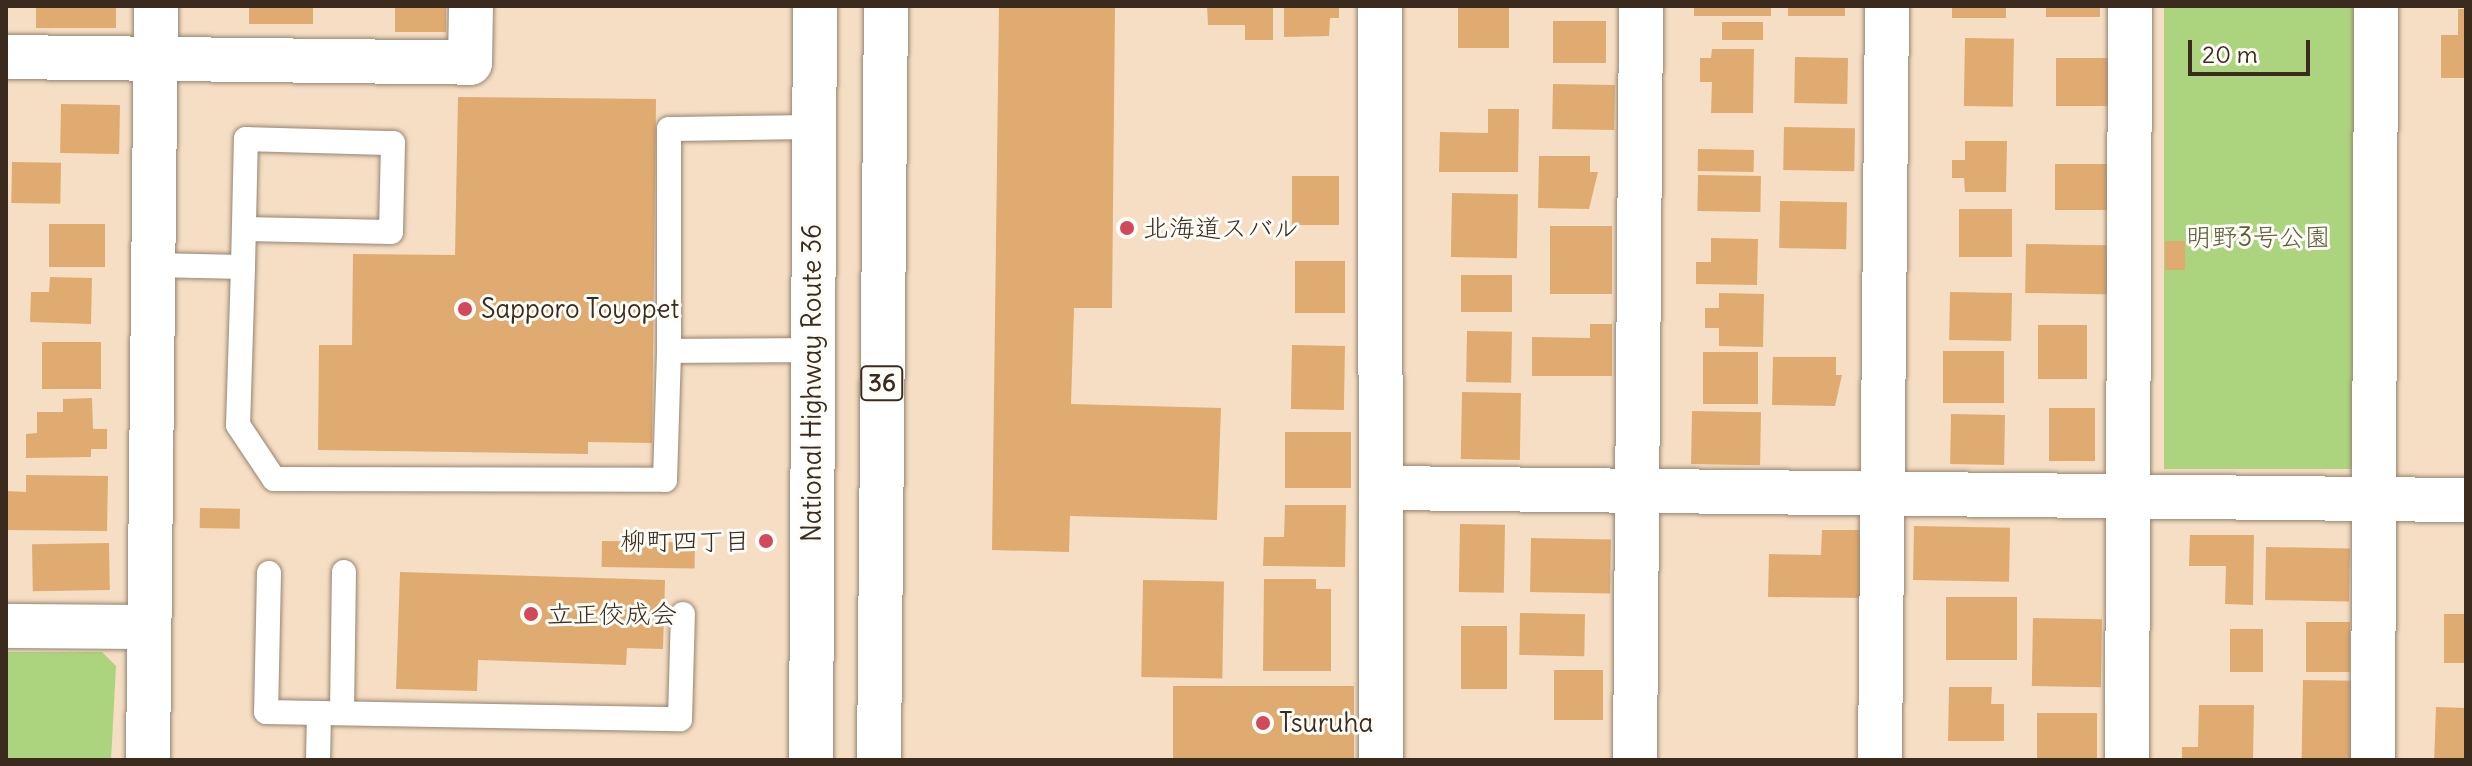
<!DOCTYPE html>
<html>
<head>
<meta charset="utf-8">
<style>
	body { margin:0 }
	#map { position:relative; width:2472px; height:766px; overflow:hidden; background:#f5dec4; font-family:Delius,"Klee One",sans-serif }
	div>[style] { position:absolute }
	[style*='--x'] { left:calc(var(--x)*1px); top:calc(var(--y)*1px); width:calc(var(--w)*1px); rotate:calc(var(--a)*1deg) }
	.green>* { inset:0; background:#acd47e; transform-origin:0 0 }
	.building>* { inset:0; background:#e0ab71; transform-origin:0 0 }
	.roads { filter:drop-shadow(0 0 2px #988471) drop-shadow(0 0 2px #988471) }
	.lane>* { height:24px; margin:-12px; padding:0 12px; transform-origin:12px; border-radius:12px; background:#fff }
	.street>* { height:44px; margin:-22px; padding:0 22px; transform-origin:22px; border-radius:22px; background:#fff }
	.highway>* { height:44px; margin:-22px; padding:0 22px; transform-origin:22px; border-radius:22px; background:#fff }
	.dots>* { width:22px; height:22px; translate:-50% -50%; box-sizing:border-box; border:4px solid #fdfcf7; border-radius:50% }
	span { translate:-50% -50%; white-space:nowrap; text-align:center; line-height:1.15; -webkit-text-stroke:6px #fdfcf7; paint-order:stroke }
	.shield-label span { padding:2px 6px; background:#fdfcf7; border:2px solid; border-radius:6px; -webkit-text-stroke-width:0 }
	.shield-label { font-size:24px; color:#3b2a1e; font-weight:700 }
	.poi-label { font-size:26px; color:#3b2a1e }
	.left { translate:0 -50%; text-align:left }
	.right { translate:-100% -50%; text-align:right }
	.park-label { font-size:26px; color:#5d5d3b }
	.street-label { font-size:26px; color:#3b2a1e }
	.frame { position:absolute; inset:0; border:8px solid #3b2a1e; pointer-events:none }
	.scale { position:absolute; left:2188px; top:40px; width:122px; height:36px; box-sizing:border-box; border:4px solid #3b2a1e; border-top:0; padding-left:10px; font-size:24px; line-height:28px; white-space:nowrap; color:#3b2a1e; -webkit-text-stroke:6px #fdfcf7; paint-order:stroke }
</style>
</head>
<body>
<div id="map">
	<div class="green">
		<div style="left:2164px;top:6px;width:196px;height:463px"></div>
		<div style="clip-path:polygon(6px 652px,102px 652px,116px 666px,111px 760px,6px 760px)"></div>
	</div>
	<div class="building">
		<div style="left:36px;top:6px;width:80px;height:22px"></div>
		<div style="left:249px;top:6px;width:64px;height:18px"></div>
		<div style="left:395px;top:6px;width:51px;height:26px"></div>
		<div style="clip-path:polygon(999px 6px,1115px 6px,1112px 308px,1074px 308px,1071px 404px,1221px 408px,1217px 520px,1070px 516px,1069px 552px,992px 550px)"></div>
		<div style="clip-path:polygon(1207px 6px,1273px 6px,1273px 40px,1245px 40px,1245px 25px,1208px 25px)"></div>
		<div style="clip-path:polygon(1284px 6px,1339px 6px,1339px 18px,1330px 18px,1329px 36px,1284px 37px)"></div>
		<div style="left:1458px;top:6px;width:51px;height:42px"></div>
		<div style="left:1694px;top:6px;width:77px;height:10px"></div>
		<div style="left:1788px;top:6px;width:57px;height:10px"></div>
		<div style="left:1952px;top:6px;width:54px;height:12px"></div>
		<div style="left:2046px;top:6px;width:54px;height:11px"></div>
		<div style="clip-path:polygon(2458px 9px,2466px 9px,2466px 78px,2441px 78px,2441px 35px,2458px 35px)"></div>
		<div style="left:1553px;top:21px;width:53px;height:42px"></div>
		<div style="left:1722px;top:22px;width:41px;height:18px"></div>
		<div style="left:1965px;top:38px;width:49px;height:68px;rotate:1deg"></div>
		<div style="clip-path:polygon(1712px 49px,1754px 49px,1753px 113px,1711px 113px,1712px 82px,1700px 82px,1700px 58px,1711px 58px)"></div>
		<div style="left:1795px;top:57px;width:53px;height:46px;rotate:1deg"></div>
		<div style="left:2056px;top:58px;width:53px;height:48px"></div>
		<div style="left:1553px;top:84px;width:62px;height:45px;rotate:1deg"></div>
		<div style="clip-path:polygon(458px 97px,656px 99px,652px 443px,588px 442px,588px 454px,318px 450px,319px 345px,352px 345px,353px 254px,455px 255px)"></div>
		<div style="left:61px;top:104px;width:59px;height:49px;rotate:1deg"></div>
		<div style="clip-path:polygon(1488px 109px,1519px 109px,1518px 172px,1439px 172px,1440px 132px,1488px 133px)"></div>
		<div style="left:1784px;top:127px;width:71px;height:43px;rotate:1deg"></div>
		<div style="clip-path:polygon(1965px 141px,2007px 141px,2006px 192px,1965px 192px,1964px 178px,1952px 178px,1952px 160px,1965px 160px)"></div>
		<div style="left:1698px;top:149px;width:56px;height:22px;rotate:1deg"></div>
		<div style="clip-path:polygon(1539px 156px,1590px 156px,1590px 172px,1598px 172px,1589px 209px,1538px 208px)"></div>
		<div style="left:12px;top:162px;width:49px;height:41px;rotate:1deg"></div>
		<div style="left:2055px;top:164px;width:53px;height:46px"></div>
		<div style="left:1698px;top:175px;width:63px;height:36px;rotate:1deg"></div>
		<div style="left:1292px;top:176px;width:47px;height:49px"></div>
		<div style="left:1452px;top:193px;width:66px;height:64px;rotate:1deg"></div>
		<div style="left:1780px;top:201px;width:67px;height:47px;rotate:1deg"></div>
		<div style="left:1959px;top:209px;width:53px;height:48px"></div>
		<div style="left:49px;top:224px;width:56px;height:43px"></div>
		<div style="left:1550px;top:226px;width:62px;height:68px"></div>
		<div style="clip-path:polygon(1711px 238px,1758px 239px,1757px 285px,1696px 284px,1696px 262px,1711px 262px)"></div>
		<div style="left:2165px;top:241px;width:20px;height:29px"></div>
		<div style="left:2026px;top:244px;width:90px;height:49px;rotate:1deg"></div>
		<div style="left:1295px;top:261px;width:50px;height:52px"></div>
		<div style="left:1461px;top:275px;width:51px;height:37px"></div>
		<div style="clip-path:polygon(50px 277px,92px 278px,91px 324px,30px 322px,31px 292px,49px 292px)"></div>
		<div style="left:1950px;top:292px;width:62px;height:48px;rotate:1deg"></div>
		<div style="clip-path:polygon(1719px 293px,1764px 294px,1763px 347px,1719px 346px,1719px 328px,1705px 328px,1705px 308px,1719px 308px)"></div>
		<div style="clip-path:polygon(1590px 324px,1612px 324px,1612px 376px,1532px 376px,1532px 337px,1590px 338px)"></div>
		<div style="left:2038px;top:325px;width:49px;height:54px"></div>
		<div style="left:1467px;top:331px;width:45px;height:51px;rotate:1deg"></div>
		<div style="left:101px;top:342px;width:47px;height:59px;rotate:90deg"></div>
		<div style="left:1292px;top:345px;width:53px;height:64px;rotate:1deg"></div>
		<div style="left:1943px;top:351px;width:61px;height:52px"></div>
		<div style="left:1703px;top:352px;width:55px;height:52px"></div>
		<div style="clip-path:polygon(1773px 357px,1836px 357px,1836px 375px,1842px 375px,1835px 406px,1772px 405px)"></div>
		<div style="left:1462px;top:392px;width:59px;height:67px;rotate:1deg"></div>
		<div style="clip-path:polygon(92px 398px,93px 429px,107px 429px,107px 449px,91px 449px,91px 457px,26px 458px,26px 434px,37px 433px,37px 412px,63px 412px,63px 399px)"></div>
		<div style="left:2049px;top:408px;width:46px;height:53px"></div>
		<div style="left:1692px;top:411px;width:69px;height:53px;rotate:1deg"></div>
		<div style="left:1951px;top:414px;width:54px;height:50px;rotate:1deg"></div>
		<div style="left:1285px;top:432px;width:66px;height:56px"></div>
		<div style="clip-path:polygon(26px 475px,108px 476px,107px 531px,6px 530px,6px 491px,26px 492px)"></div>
		<div style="clip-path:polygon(1285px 505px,1346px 505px,1345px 567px,1263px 566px,1264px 537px,1284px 537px)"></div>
		<div style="left:200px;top:508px;width:40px;height:20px;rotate:1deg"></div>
		<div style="left:1460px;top:524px;width:45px;height:68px;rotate:1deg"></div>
		<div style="left:1914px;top:526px;width:96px;height:54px;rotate:1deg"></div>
		<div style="clip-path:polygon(1822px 530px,1861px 530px,1860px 598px,1768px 597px,1769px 554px,1821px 555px)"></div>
		<div style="clip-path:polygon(2190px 535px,2254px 535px,2253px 605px,2225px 604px,2226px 566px,2189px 566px)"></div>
		<div style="left:1531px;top:538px;width:80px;height:54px;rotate:1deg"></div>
		<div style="left:602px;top:541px;width:93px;height:26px;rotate:1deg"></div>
		<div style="left:109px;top:543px;width:47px;height:77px;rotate:89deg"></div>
		<div style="left:2266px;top:547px;width:84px;height:53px;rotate:1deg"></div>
		<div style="clip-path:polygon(400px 572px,665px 580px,663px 649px,627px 648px,626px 665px,478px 660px,477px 691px,396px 689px)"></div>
		<div style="clip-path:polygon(1264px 579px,1316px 579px,1316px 589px,1331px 589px,1331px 671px,1263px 671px)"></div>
		<div style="left:1143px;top:580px;width:81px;height:97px;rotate:1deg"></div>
		<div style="left:1946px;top:597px;width:71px;height:63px"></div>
		<div style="left:1520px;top:613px;width:65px;height:42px;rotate:1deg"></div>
		<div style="left:2444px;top:614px;width:22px;height:49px"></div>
		<div style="left:2033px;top:618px;width:69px;height:68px;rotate:1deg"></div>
		<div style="left:2306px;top:622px;width:44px;height:50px"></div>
		<div style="left:1461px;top:626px;width:46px;height:63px"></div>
		<div style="left:2230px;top:629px;width:33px;height:43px"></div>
		<div style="left:1554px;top:670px;width:49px;height:50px"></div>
		<div style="left:2303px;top:680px;width:50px;height:80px;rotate:1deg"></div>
		<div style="left:1173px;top:686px;width:181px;height:74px"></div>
		<div style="clip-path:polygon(1949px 687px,1992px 687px,1991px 704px,2004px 704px,2004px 741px,1948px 741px)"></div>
		<div style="clip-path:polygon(2199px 705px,2254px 705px,2253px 760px,2182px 760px,2182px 747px,2198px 747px)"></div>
		<div style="left:2436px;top:707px;width:30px;height:53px;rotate:2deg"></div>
		<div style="left:2037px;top:713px;width:60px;height:47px"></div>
	</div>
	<div class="roads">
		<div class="lane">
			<div style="--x:153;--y:265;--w:90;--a:1.3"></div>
			<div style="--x:243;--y:267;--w:128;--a:-88.7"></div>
			<div style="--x:246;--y:139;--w:147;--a:1.6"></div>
			<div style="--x:393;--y:143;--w:89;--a:91.3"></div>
			<div style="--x:391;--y:232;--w:147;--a:-178.8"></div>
			<div style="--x:243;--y:267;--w:158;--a:91.8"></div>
			<div style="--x:238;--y:425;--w:65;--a:56.3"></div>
			<div style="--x:274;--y:479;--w:391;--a:0.1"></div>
			<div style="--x:665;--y:480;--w:129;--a:-88.2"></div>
			<div style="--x:812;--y:350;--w:143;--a:179.6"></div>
			<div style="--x:669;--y:351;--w:222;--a:-90"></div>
			<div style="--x:669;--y:129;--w:145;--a:-0.8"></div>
			<div style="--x:269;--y:573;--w:139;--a:91.2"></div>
			<div style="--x:266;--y:712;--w:53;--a:1.1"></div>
			<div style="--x:342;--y:713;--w:141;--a:-89.2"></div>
			<div style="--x:318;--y:760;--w:47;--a:-88.8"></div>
			<div style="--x:319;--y:713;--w:361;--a:1"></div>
			<div style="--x:680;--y:719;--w:105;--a:-88.4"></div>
		</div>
		<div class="street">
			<div style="--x:1380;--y:6;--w:754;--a:89.92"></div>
			<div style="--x:6;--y:57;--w:464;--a:0.7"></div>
			<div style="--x:470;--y:63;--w:57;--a:-89"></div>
			<div style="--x:1385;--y:488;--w:1081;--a:0.64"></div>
			<div style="--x:6;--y:626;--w:143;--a:0.4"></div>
			<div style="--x:148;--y:760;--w:754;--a:-89.39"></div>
			<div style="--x:1635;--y:760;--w:754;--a:-89.54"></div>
			<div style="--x:1880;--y:760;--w:754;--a:-89.47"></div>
			<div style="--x:2127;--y:760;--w:754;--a:-89.77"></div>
			<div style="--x:2373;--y:760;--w:754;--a:-89.77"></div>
		</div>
		<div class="highway">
			<div style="--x:811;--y:760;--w:754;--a:-89.7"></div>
			<div style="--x:879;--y:760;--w:754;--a:-89.47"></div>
		</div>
	</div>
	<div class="dots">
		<div style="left:1127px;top:228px;background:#d1495b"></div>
		<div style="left:465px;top:309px;background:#d1495b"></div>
		<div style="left:766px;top:541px;background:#d1495b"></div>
		<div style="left:531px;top:614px;background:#d1495b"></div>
		<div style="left:1263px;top:723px;background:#d1495b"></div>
	</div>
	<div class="shield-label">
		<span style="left:882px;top:383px">36</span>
	</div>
	<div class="poi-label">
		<span class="left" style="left:1143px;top:228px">北海道スバル</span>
		<span class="left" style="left:481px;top:309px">Sapporo Toyopet</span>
		<span class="right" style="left:750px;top:541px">柳町四丁目</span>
		<span class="left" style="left:547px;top:614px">立正佼成会</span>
		<span class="left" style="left:1279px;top:723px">Tsuruha</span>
	</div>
	<div class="park-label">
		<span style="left:2258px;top:237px">明野3号公園</span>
	</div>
	<div class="street-label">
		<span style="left:812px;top:383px;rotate:-90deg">National Highway Route 36</span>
	</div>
	<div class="frame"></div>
	<div class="scale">20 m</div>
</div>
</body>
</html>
